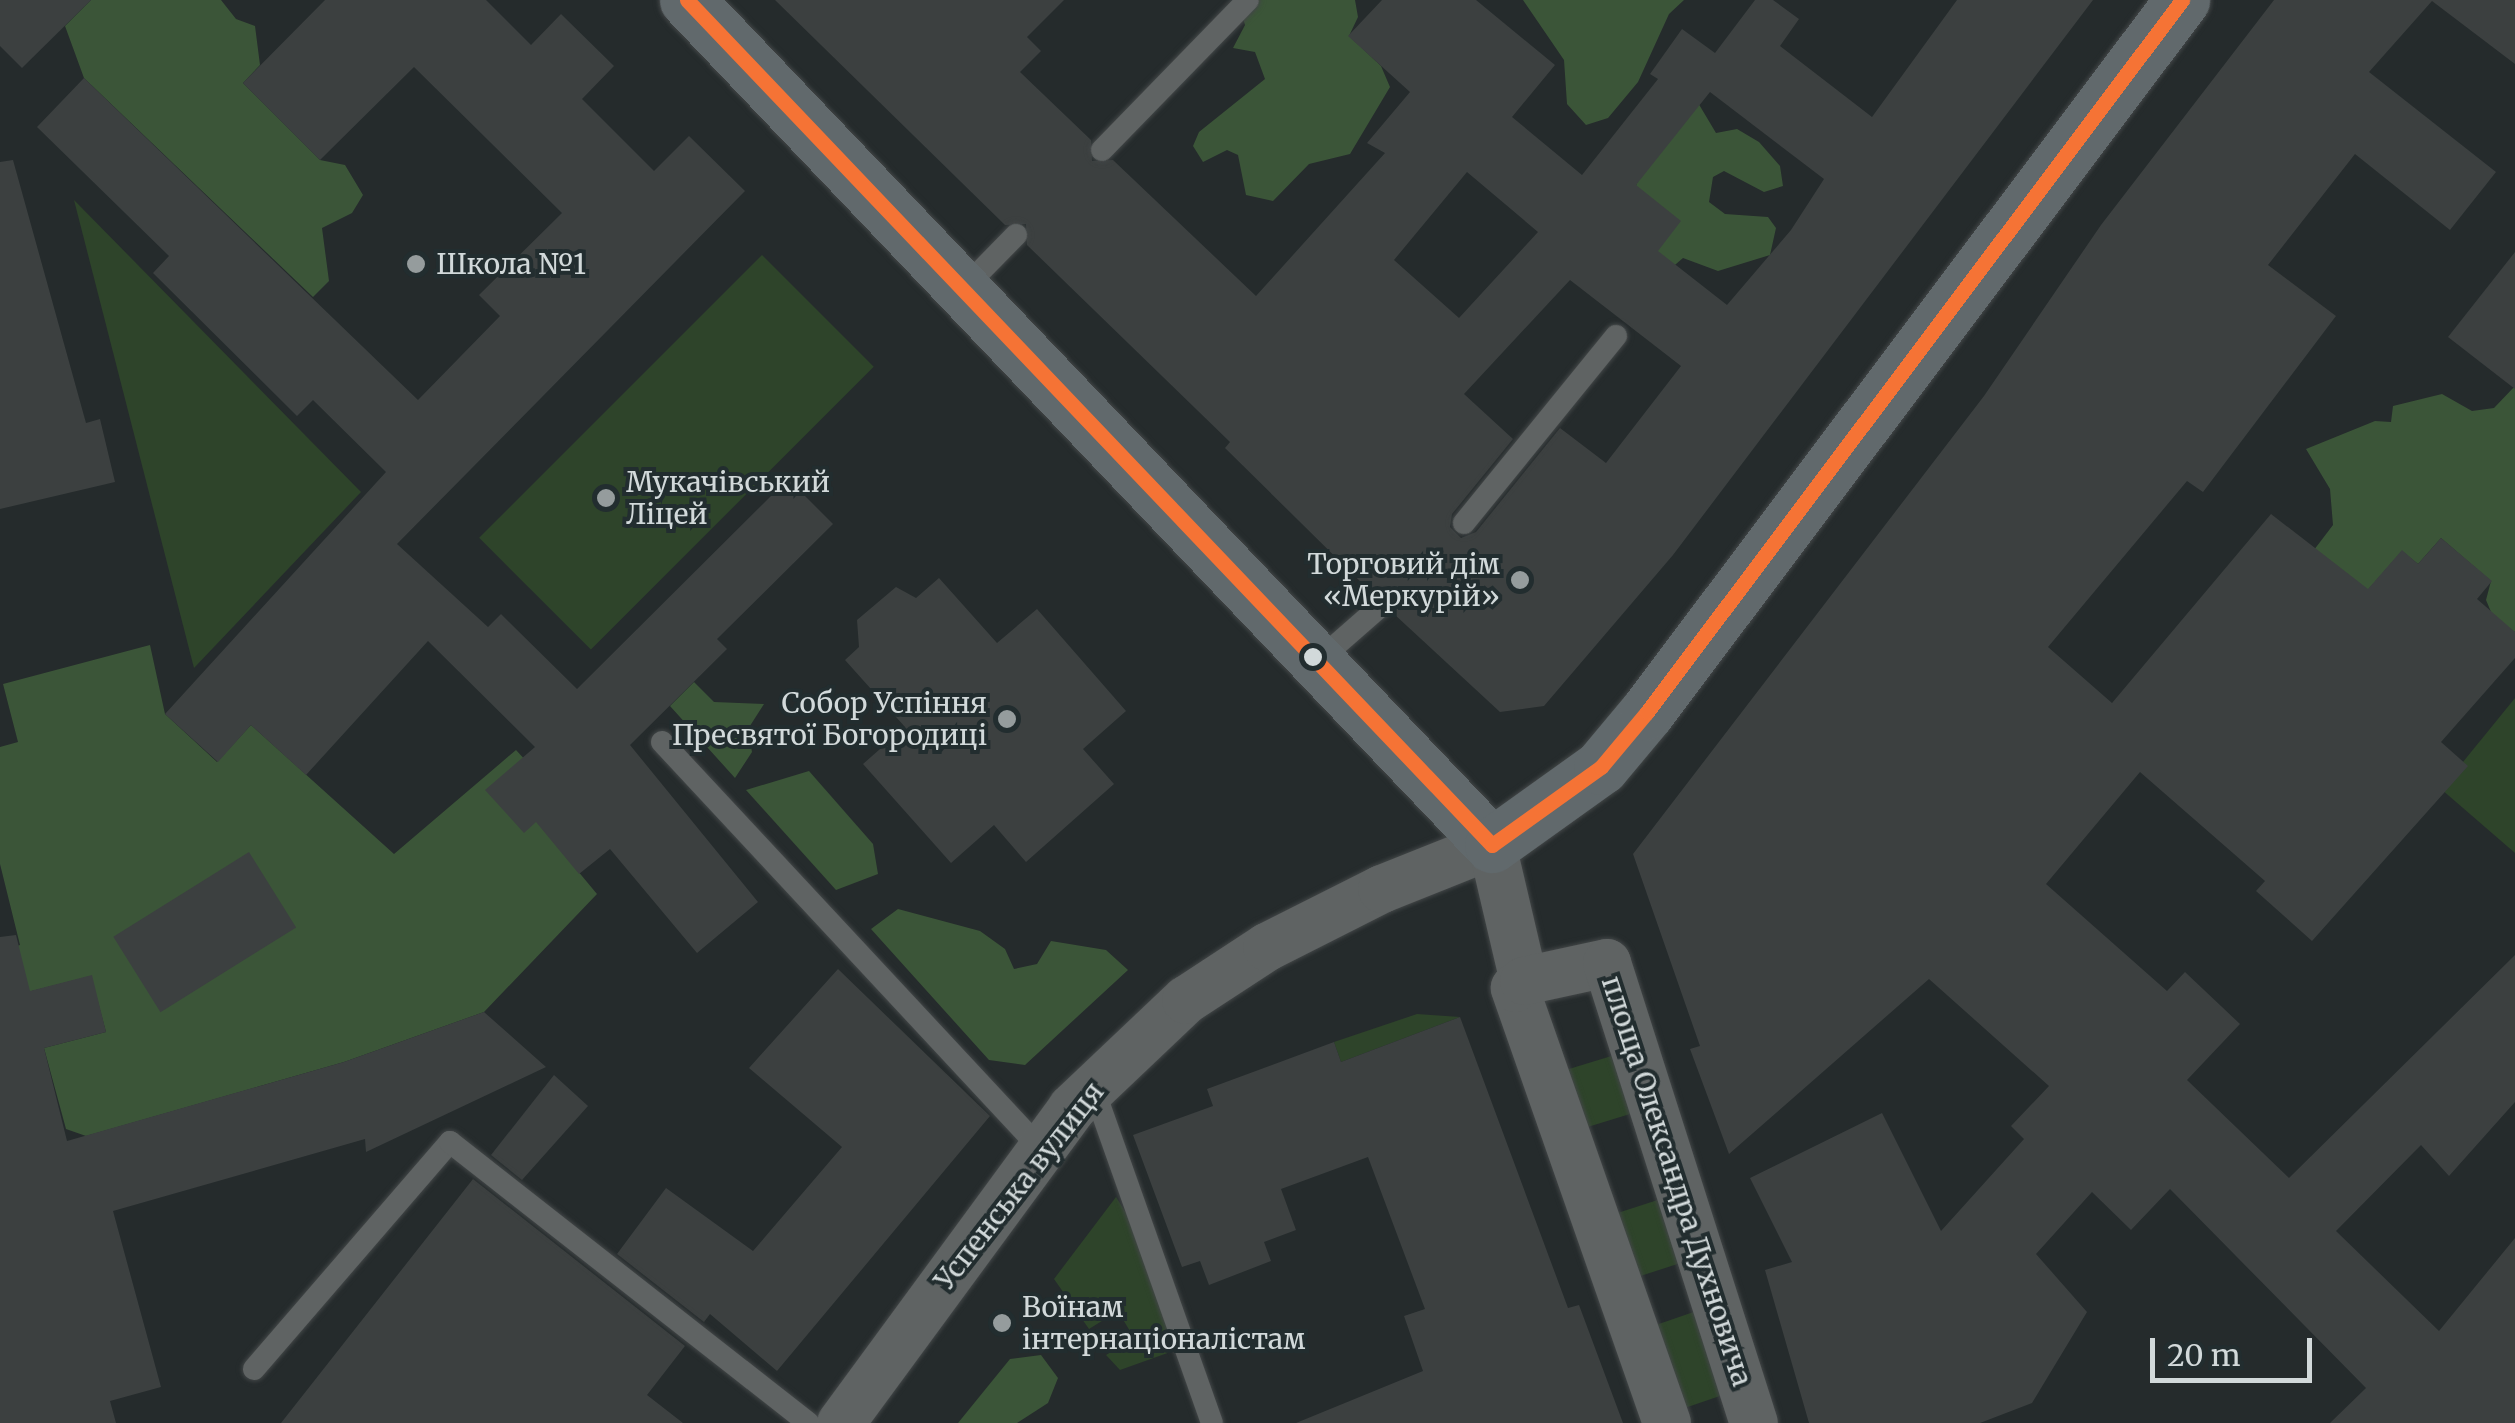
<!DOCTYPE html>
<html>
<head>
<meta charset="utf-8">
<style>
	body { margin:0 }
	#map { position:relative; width:2515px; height:1423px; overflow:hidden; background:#252b2c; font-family:Merriweather,serif }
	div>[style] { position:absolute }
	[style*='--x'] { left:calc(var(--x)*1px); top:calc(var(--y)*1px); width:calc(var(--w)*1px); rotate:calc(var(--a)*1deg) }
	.green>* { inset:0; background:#2e442a; transform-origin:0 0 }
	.forest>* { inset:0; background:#3b5538 }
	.building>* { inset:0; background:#3c4040; transform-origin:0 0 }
	.roads { filter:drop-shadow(0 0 2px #424647) drop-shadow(0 0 2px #424647) }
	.lane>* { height:22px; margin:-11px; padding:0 11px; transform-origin:11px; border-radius:11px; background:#5f6363 }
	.street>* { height:48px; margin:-24px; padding:0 24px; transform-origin:24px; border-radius:24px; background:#5f6363 }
	.secondary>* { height:55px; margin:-27.5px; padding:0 27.5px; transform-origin:27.5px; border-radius:27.5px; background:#61696c }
	.bus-1>* { height:15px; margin:-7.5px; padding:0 7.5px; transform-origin:7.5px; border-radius:7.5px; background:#f57335 }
	.dots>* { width:28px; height:28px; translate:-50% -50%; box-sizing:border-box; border:5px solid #222d2f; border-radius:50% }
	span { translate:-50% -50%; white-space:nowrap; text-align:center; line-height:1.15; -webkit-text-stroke:8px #222d2f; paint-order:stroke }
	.poi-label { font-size:28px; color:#d2d9da }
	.left { translate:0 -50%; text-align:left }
	.right { translate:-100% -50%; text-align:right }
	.street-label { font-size:28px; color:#d2d9da }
	.scale { position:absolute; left:2150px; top:1338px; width:162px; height:45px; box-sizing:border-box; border:5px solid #d2d9da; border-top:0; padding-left:12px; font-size:30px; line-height:35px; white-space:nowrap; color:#d2d9da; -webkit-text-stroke:8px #222d2f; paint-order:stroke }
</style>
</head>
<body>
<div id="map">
	<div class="green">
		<div style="clip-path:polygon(74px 200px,361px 492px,194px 668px)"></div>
		<div style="left:762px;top:255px;width:158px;height:400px;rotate:45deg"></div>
		<div style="clip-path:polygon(2515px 698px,2515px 853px,2441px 789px)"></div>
		<div style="clip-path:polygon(1417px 1014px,1460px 1017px,1341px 1062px,1334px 1042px)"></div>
		<div style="left:1618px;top:1054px;width:61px;height:53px;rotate:73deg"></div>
		<div style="left:1673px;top:1195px;width:67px;height:72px;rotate:72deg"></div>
		<div style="clip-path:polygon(1116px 1197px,1135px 1227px,1176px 1350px,1120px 1370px,1106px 1355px,1134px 1338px,1118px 1311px,1089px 1329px,1054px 1279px)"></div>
		<div style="left:1708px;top:1307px;width:88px;height:68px;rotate:71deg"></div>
	</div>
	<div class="forest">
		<div style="clip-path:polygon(91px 0,221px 0,236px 19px,255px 26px,260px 65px,243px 83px,320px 160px,345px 165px,363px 195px,352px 213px,322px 228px,329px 281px,313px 297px,84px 78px,65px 26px)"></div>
		<div style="clip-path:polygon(1237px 0,1355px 0,1358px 17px,1349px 36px,1381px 66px,1390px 87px,1350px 154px,1309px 164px,1273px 201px,1246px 195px,1238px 155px,1227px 150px,1203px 162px,1193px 146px,1199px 132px,1265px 79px,1255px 52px,1233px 48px,1245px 25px)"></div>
		<div style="clip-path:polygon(1523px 0,1684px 0,1669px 14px,1638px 82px,1608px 118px,1586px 125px,1567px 104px,1564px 60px)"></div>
		<div style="clip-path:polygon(1691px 91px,1716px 133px,1737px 129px,1759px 142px,1780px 166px,1783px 186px,1764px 192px,1724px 171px,1713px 177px,1709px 202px,1725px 214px,1768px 217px,1776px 228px,1770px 255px,1718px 271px,1683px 258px,1662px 276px,1636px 185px)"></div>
		<div style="clip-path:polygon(2515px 386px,2515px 632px,2494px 619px,2486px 600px,2491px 581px,2441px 538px,2418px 564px,2402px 551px,2359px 600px,2304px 563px,2333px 525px,2330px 489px,2306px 449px,2375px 421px,2391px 422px,2393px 406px,2442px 394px,2472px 411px,2494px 408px)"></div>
		<div style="clip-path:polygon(150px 645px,165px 714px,217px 762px,251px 725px,394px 854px,516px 750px,528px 763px,542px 828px,597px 894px,484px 1012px,344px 1062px,86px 1136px,66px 1129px,44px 1048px,106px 1032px,91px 976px,0 999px,0 951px,20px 945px,0 864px,0 747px,18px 742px,3px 684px)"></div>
		<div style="clip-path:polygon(694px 682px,714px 702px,764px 704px,748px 729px,752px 752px,735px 778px,670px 706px)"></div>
		<div style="clip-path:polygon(809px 771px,873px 844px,878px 874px,836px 890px,746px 790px)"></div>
		<div style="clip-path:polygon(898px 909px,980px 931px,1005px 949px,1014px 969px,1037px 964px,1051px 941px,1106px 950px,1128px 970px,1025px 1065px,989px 1060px,871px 929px)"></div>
		<div style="clip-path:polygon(1041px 1355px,1058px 1378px,1048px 1403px,1017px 1423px,958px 1423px,1010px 1359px)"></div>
	</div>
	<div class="building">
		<div style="clip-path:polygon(0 0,91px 0,22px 68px,0 46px)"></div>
		<div style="clip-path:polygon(325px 0,486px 0,531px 45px,561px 14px,614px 66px,582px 99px,654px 171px,689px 136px,745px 191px,397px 544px,488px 627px,501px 614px,577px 689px,788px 479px,833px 524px,717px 639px,727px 649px,630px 745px,758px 902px,697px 953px,610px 849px,579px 874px,536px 822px,524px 833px,485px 790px,535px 747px,428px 641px,306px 775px,251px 725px,218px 762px,165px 714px,386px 472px,313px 400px,297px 416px,153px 273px,169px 256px,37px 127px,84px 78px,418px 400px,500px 316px,479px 295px,562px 213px,414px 67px,320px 160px,243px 83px)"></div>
		<div style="clip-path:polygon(evenodd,775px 0,1064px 0,1027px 37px,1041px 51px,1020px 72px,1091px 140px,1092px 161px,1113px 160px,1256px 296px,1385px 153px,1367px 143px,1410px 92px,1348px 36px,1382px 0,1476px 0,1555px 65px,1512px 117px,1582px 175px,1658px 79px,1650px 74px,1682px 29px,1715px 53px,1755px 0,1773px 0,1799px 19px,1780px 46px,1872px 117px,1957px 0,2093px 0,1673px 555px,1544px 706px,1500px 712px,1394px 614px,1394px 593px,1372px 593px,1225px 448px,1230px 442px,1027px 245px,1026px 224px,1005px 225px,775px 0,1710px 92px,1824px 179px,1791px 230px,1727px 305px,1658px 251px,1681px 221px,1636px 185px,1710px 92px,775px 0,1467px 172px,1538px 232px,1459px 318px,1394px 260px,1467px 172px,775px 0,1570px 280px,1681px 366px,1606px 463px,1560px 428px,1476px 532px,1461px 538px,1450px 527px,1452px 514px,1513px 439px,1464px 394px,1570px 280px)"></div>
		<div style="clip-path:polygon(2274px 0,2515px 0,2515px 64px,2432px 1px,2369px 72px,2496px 172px,2450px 230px,2355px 154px,2268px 265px,2336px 316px,2203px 492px,2187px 481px,2048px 647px,2112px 703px,2271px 514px,2368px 589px,2402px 550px,2418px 564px,2441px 538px,2492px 581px,2477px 599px,2515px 632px,2515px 658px,2441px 742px,2468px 766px,2312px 941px,2256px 891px,2265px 881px,2140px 772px,2046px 884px,2167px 991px,2185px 972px,2240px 1024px,2187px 1080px,2289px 1178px,2515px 955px,2515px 1102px,2449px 1176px,2421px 1145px,2336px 1231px,2439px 1331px,2515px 1238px,2515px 1423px,2330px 1423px,2366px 1388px,2170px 1189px,2131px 1230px,2092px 1192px,2036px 1254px,2087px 1312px,2032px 1403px,1980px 1423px,1809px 1423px,1765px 1270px,1792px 1262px,1750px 1178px,1882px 1113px,1941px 1231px,2024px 1139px,2011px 1126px,2049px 1086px,1929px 979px,1729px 1154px,1690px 1049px,1700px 1046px,1633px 854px,1984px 396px,2101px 225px)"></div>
		<div style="clip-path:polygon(13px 160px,86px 423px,100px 419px,115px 482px,0 509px,0 162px)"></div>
		<div style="clip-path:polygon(2515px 252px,2515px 389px,2448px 337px)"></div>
		<div style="clip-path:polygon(939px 578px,997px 643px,1037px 609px,1126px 711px,1083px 749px,1114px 784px,1026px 862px,994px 825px,951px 863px,863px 764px,905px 727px,845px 660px,859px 647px,857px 620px,896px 587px,916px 598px)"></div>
		<div style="left:249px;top:852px;width:89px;height:160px;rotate:58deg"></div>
		<div style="clip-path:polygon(16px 935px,30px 991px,92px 975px,106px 1032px,44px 1048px,67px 1141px,344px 1062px,484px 1012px,546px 1067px,366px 1152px,365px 1139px,113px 1211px,161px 1387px,110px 1401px,116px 1423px,0 1423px,0 937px)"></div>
		<div style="clip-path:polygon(838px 969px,990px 1116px,777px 1371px,710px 1314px,704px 1322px,617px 1254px,666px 1188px,753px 1251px,842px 1147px,749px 1068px)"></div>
		<div style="clip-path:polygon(1460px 1017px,1568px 1308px,1579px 1305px,1623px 1423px,1296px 1423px,1423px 1371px,1404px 1316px,1425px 1309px,1368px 1157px,1281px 1189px,1296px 1230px,1264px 1242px,1271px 1261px,1209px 1285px,1200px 1261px,1182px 1267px,1133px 1135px,1213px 1106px,1207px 1089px,1334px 1042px,1341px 1062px)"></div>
		<div style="clip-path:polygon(554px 1075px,588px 1106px,522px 1180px,491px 1155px)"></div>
		<div style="clip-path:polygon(473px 1179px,685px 1346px,647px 1395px,683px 1423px,281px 1423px)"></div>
	</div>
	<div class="roads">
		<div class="lane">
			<div style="--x:1102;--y:150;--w:209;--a:-45.8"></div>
			<div style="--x:965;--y:287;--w:73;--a:-45.6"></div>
			<div style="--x:1464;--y:523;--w:241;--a:-50.9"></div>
			<div style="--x:1319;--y:660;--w:85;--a:-41.2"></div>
			<div style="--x:662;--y:742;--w:556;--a:47.04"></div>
			<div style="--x:1041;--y:1149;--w:6;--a:129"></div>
			<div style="--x:1093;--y:1087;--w:356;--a:70.5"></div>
			<div style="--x:254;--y:1369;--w:300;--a:-49.2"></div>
			<div style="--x:450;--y:1142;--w:455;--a:38.1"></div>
		</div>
		<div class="street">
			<div style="--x:841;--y:1423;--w:391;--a:-53.7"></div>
			<div style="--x:1072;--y:1108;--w:157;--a:-43.5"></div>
			<div style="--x:1186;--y:1000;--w:97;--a:-33.2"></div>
			<div style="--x:1267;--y:947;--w:129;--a:-26.8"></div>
			<div style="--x:1382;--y:889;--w:118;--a:-21.8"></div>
			<div style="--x:1492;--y:845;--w:140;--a:76.8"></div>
			<div style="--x:1667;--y:1423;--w:461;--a:-109.3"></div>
			<div style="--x:1515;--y:988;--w:11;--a:-38"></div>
			<div style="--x:1524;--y:981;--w:85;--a:-12.2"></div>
			<div style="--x:1607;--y:963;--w:483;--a:72.3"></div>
		</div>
		<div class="secondary">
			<div style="--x:687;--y:0;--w:1167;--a:46.39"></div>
			<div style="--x:1492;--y:845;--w:134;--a:-35.6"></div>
			<div style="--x:1601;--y:767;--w:72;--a:-50.1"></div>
			<div style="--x:1647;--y:712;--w:891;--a:-53.08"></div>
		</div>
	</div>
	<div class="bus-1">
		<div style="--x:687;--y:0;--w:1167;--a:46.39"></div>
		<div style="--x:1492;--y:845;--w:134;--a:-35.6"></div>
		<div style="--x:1601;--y:767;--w:72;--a:-50.1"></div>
		<div style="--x:1647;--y:712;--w:891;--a:-53.08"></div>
	</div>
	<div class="dots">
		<div style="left:416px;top:264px;background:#959c9d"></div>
		<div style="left:606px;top:498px;background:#959c9d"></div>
		<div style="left:1520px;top:580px;background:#959c9d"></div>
		<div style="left:1313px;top:657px;background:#d2d9da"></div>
		<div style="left:1007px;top:719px;background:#959c9d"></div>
		<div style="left:1002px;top:1323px;background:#959c9d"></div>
	</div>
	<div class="poi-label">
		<span class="left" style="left:436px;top:264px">Школа №1</span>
		<span class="left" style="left:626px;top:498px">Мукачівський<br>Ліцей</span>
		<span class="right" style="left:1500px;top:580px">Торговий дім<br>«Меркурій»</span>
		<span class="right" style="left:987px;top:719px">Собор Успіння<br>Пресвятої Богородиці</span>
		<span class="left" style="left:1022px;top:1323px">Воїнам<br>інтернаціоналістам</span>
	</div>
	<div class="street-label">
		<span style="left:1677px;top:1181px;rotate:72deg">площа Олександра Духновича</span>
		<span style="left:1019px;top:1186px;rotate:-52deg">Успенська вулиця</span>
	</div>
	<div class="scale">20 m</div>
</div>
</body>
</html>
